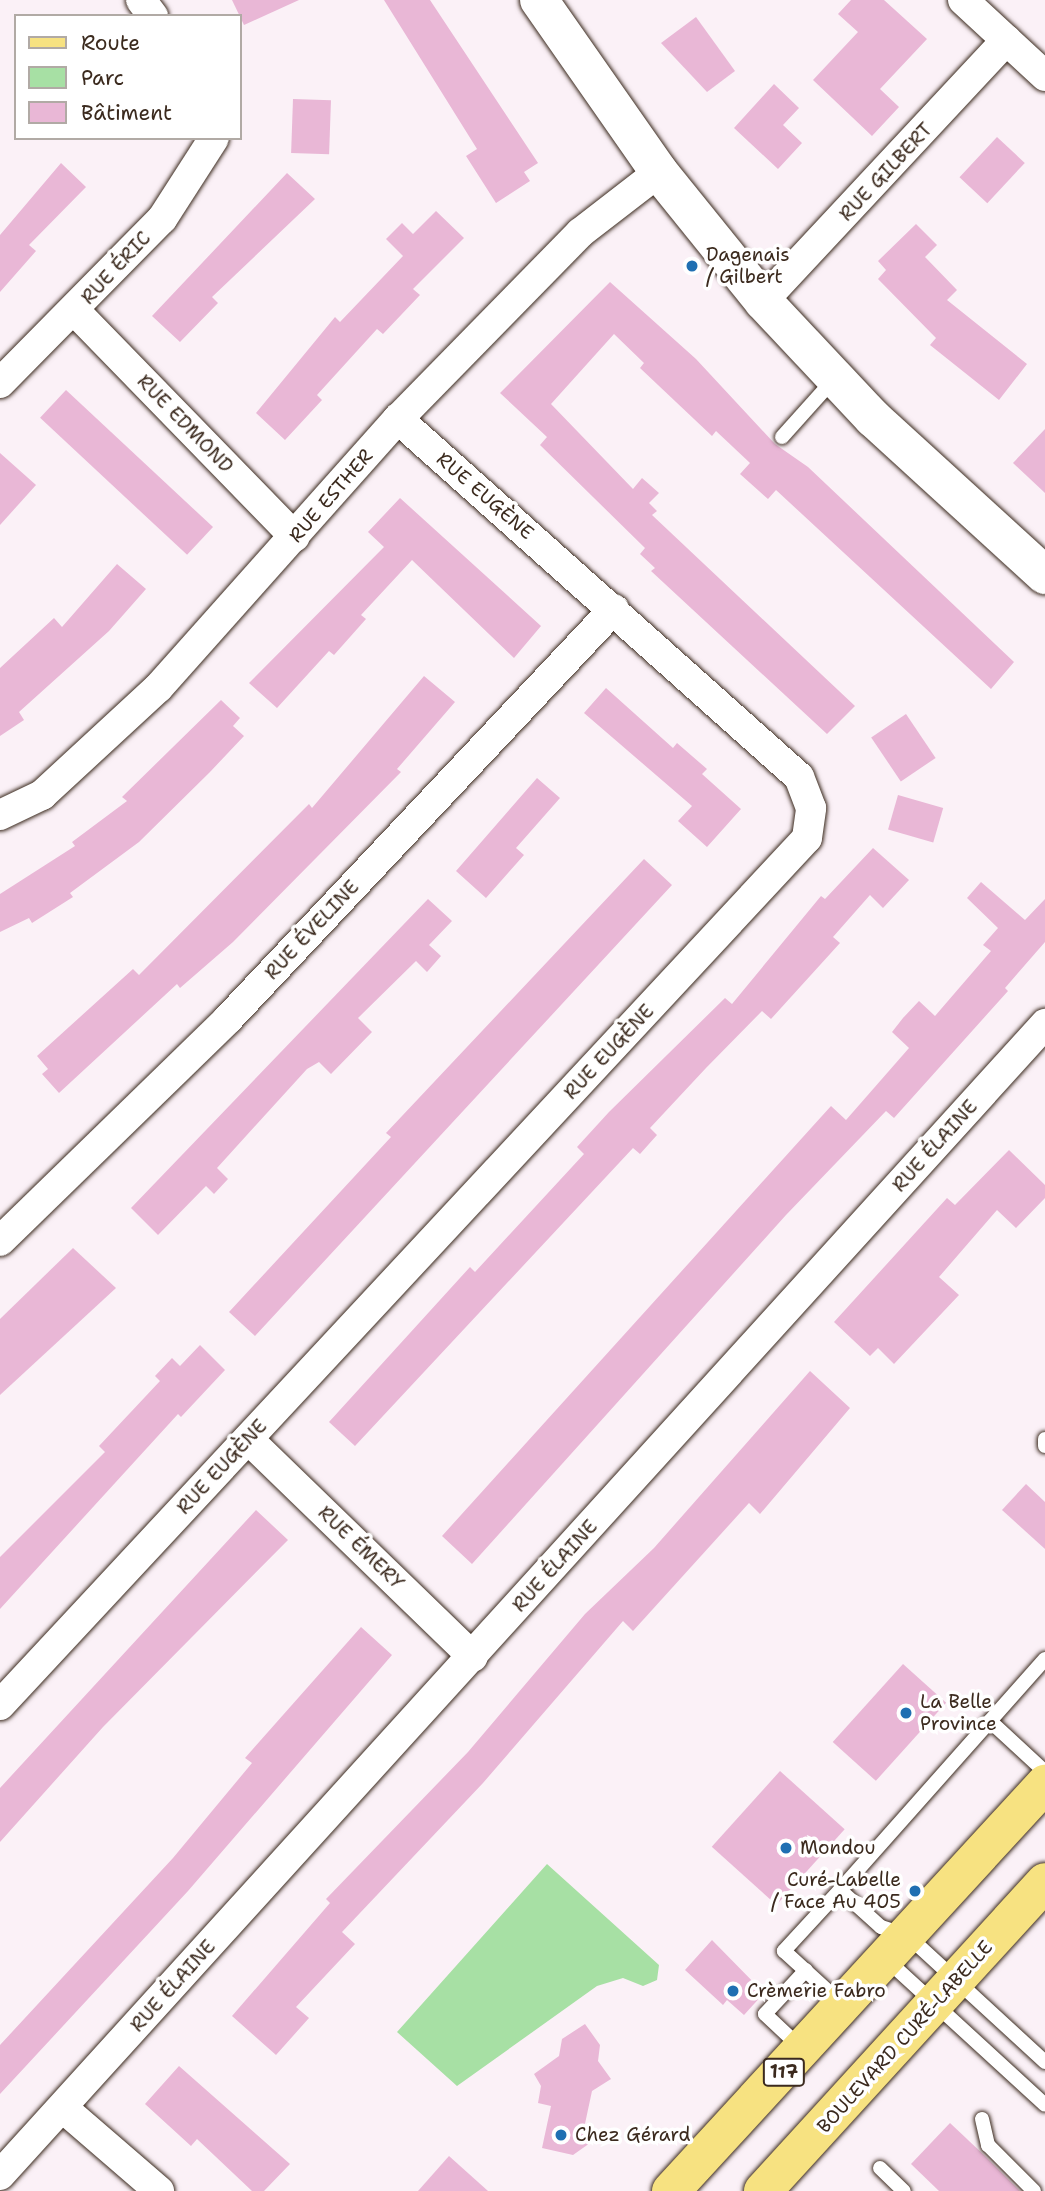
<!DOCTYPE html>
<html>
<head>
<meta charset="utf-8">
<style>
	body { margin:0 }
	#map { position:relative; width:1045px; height:2191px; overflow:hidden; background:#fbf1f7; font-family:"Shantell Sans",sans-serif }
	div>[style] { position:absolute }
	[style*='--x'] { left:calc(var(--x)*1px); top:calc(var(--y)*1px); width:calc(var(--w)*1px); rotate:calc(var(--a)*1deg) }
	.green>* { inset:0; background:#a7e0a4 }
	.building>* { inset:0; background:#e9b7d6; transform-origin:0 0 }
	.roads { filter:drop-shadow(0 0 2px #3b2a1e) drop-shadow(0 0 2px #3b2a1e) }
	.lane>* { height:14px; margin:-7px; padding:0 7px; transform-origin:7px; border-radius:7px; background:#fff }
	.street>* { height:30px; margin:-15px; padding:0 15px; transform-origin:15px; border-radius:15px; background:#fff }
	.secondary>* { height:38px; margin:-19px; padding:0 19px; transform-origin:19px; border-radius:19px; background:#fff }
	.primary>* { height:38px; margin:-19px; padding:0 19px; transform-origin:19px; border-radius:19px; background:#f7e281 }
	.dots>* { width:19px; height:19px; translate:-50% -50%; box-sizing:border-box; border:4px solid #fff; border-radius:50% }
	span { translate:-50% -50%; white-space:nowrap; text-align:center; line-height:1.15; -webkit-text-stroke:7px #fff; paint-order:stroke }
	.shield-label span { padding:2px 5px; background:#fff; border:2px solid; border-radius:5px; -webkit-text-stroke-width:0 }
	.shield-label { font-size:18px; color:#3b2a1e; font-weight:700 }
	.street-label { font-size:19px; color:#3b2a1e }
	.poi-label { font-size:19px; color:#3b2a1e }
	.left { translate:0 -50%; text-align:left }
	.right { translate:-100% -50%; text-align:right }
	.legend { position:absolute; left:14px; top:14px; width:228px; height:126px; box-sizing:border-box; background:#fff; border:2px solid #b1aaa5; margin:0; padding:9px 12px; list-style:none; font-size:21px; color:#3b2a1e }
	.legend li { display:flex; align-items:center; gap:14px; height:35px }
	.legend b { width:35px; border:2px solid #b1aaa5 }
</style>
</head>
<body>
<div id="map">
	<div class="green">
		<div style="clip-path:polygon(547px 1864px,659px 1965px,657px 1980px,643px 1986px,623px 1978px,597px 1986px,457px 2086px,397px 2032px)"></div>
	</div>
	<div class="building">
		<div style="clip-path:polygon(232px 0,299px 0,244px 25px)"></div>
		<div style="clip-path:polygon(384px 0,430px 0,538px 163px,524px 172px,530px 181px,496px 203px,466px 156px,477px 149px)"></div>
		<div style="clip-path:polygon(851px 0,884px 0,927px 39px,880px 89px,899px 107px,872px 136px,813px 80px,858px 32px,838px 14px)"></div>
		<div style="clip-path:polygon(696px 17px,735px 71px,707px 92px,661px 43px)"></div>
		<div style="clip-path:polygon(774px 84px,799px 108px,783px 125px,802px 143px,778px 169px,734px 128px)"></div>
		<div style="left:293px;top:99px;width:38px;height:54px;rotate:2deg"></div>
		<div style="left:997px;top:137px;width:38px;height:55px;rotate:43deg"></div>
		<div style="clip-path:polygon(61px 163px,86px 187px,29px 245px,36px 251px,0 292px,0 235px)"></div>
		<div style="clip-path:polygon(287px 173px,315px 199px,212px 297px,218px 303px,180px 342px,152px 316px)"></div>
		<div style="clip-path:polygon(436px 211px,464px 238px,413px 289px,420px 295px,383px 334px,377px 329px,317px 395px,322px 400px,285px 440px,256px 413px,335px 317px,340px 322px,403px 256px,386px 239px,402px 223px,413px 234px)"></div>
		<div style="clip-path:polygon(916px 224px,937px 245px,925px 257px,957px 290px,947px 300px,1027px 364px,999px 400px,930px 345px,936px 338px,878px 279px,886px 270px,878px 261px)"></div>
		<div style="clip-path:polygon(610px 282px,696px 359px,775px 444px,808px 467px,1014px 662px,991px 689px,776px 490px,768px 499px,740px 474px,750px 463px,716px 431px,712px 436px,640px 368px,644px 363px,614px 334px,551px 404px,633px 489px,642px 478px,659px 493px,649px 503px,657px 511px,652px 515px,855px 706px,827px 734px,651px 571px,655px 568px,640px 554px,645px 548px,540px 445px,547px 437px,500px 393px)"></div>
		<div style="left:66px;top:390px;width:201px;height:38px;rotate:43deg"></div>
		<div style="clip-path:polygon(1045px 429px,1045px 493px,1013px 463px)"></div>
		<div style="clip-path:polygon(0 453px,36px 485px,0 525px)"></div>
		<div style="clip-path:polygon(400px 498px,541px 626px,514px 658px,412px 560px,361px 615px,366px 619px,334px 655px,329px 651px,277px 708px,249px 683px,384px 547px,368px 532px)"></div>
		<div style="clip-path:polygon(117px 564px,146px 589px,109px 631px,19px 712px,24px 720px,0 736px,0 668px,54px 618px,62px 627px)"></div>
		<div style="clip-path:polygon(424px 676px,455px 702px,397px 769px,401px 772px,233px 942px,180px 988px,177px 984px,59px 1093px,42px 1074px,48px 1069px,37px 1056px,133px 969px,139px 975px,309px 804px,312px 808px)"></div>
		<div style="clip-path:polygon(606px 688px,673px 748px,677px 743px,707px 769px,702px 774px,741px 809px,707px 847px,678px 821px,692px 806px,584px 713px)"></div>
		<div style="clip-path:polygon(221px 700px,240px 718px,233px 726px,244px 736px,210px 772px,139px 842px,70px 893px,73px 897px,32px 923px,29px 918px,0 932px,0 894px,75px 846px,72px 842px,127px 801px,122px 797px)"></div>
		<div style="left:906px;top:714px;width:53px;height:42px;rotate:56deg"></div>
		<div style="clip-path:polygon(537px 778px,560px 798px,516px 848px,524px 855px,486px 898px,456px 871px)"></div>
		<div style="left:898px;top:795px;width:47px;height:36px;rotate:16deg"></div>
		<div style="clip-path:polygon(873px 848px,909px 880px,883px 908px,870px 895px,833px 937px,840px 943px,771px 1019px,762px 1011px,706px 1068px,650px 1128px,657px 1135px,640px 1154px,633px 1148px,355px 1446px,329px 1422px,470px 1267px,475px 1272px,584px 1154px,577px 1147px,609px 1112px,725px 998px,732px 1004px,821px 896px,825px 899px)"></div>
		<div style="clip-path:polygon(644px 859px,672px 885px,255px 1336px,229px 1312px,391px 1137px,386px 1133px)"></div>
		<div style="clip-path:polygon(981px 882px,1025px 920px,1045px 899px,1045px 942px,1005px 988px,1008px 991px,894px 1118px,886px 1111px,786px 1215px,472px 1564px,442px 1536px,831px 1106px,846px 1120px,909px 1048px,892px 1032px,903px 1018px,919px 1001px,935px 1016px,991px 951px,983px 945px,998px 928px,967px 898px)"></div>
		<div style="clip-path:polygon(428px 899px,452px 921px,429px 945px,441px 956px,427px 972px,416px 961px,358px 1018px,372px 1032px,331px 1074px,319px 1062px,307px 1069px,217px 1168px,228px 1179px,214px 1194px,206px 1186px,158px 1235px,131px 1208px)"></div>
		<div style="clip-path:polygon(1009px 1150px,1045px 1185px,1045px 1198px,1016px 1228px,997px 1210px,939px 1277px,959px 1295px,894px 1364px,878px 1348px,870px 1356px,834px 1322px,947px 1198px,955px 1205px)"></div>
		<div style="clip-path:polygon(73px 1248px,116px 1288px,0 1395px,0 1319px)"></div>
		<div style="clip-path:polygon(200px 1345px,225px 1370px,181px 1417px,178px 1414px,0 1609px,0 1557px,105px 1452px,99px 1446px,160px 1381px,155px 1376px,172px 1358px,180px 1366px)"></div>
		<div style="clip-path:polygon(810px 1371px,850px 1408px,760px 1514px,749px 1503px,633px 1631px,623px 1621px,483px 1783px,342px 1932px,355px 1944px,296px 2007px,309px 2018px,276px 2055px,232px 2016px,330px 1903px,326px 1899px,468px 1752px,585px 1614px,654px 1548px)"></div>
		<div style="clip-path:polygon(1026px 1484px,1045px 1502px,1045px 1549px,1002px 1510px)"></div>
		<div style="clip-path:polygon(256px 1510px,288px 1540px,103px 1727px,0 1842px,0 1788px)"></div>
		<div style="clip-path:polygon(361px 1627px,392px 1655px,188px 1891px,0 2094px,0 2045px,173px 1858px,252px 1763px,245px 1758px)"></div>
		<div style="left:903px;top:1664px;width:58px;height:105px;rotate:42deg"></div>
		<div style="left:780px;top:1771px;width:87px;height:102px;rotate:42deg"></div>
		<div style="clip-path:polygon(712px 1940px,764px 1993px,744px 2015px,727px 2000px,723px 2005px,685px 1970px)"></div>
		<div style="clip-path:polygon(585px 2024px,600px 2045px,598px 2061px,611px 2079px,592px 2091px,583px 2133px,590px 2143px,573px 2155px,542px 2148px,551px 2106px,538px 2103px,541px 2086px,534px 2074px,559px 2056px,562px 2039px)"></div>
		<div style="clip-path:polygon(179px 2066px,290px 2164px,264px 2191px,252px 2191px,197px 2139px,191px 2146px,145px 2104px)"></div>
		<div style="clip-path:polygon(950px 2123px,985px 2156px,1020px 2191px,939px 2191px,911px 2164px)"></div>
		<div style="clip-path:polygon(449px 2156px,488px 2191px,418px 2191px)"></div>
	</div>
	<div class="roads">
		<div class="lane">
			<div style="--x:782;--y:437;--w:78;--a:-48.1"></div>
			<div style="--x:1045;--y:1439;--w:7;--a:90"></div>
			<div style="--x:1045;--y:1659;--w:309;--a:131.6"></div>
			<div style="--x:840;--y:1890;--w:55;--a:42.1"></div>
			<div style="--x:881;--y:1927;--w:28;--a:18"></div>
			<div style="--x:908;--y:1936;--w:186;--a:42.6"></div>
			<div style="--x:990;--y:1721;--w:75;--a:42.8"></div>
			<div style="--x:840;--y:1890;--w:83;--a:132.6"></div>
			<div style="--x:784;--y:1951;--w:77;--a:42.4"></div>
			<div style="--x:887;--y:1960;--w:214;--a:42.5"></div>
			<div style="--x:800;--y:2047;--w:48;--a:-136.7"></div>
			<div style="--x:765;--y:2014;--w:60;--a:-47"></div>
			<div style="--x:982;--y:2119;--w:27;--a:77"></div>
			<div style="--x:988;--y:2145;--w:65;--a:45"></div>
			<div style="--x:880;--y:2168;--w:33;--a:44"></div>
		</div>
		<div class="street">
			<div style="--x:141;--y:0;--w:20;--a:53"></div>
			<div style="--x:963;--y:0;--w:112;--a:42.8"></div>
			<div style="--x:763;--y:301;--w:357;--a:-47"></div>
			<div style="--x:75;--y:311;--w:315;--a:45.8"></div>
			<div style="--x:0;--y:383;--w:231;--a:-45.4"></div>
			<div style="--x:162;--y:219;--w:96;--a:-57.3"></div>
			<div style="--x:0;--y:815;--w:47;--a:-25.5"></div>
			<div style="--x:42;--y:795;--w:158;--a:-42.7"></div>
			<div style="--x:158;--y:688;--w:361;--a:-48.3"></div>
			<div style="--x:398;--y:419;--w:260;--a:-45.6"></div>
			<div style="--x:580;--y:233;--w:100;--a:-37.7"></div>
			<div style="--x:0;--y:1241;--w:318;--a:-44.2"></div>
			<div style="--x:228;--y:1019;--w:563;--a:-46.73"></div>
			<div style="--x:248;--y:1439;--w:313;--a:44.1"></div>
			<div style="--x:0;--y:1705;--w:1184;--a:-47.05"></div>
			<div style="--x:807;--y:838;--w:30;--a:-82"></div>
			<div style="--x:811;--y:808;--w:33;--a:-111"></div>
			<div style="--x:799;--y:777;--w:538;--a:-138.24"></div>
			<div style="--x:63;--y:2108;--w:127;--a:40.8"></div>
			<div style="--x:0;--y:2175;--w:1555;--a:-47.76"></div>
		</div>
		<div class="secondary">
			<div style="--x:539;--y:0;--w:210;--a:55.1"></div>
			<div style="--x:659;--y:172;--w:166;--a:51.1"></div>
			<div style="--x:763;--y:301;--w:161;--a:46.8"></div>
			<div style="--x:873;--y:418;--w:233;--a:42.4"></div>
		</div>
		<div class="primary">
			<div style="--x:671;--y:2191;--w:553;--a:-47.42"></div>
			<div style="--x:763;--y:2191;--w:418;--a:-47.6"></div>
		</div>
	</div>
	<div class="dots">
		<div style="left:692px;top:266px;background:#1f6fb2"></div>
		<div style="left:906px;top:1713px;background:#1f6fb2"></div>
		<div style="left:786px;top:1848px;background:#1f6fb2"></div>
		<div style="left:915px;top:1891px;background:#1f6fb2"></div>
		<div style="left:733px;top:1991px;background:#1f6fb2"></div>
		<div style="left:561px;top:2135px;background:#1f6fb2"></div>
	</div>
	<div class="shield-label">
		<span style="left:784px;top:2072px">117</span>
	</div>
	<div class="street-label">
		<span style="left:886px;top:172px;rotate:-47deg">RUE GILBERT</span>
		<span style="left:116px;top:268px;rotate:-47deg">RUE ÉRIC</span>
		<span style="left:185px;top:424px;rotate:46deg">RUE EDMOND</span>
		<span style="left:331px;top:496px;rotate:-49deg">RUE ESTHER</span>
		<span style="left:485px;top:496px;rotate:41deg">RUE EUGÈNE</span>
		<span style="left:312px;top:930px;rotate:-47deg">RUE ÉVELINE</span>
		<span style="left:609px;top:1052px;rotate:-47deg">RUE EUGÈNE</span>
		<span style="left:935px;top:1146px;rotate:-48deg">RUE ÉLAINE</span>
		<span style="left:222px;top:1467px;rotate:-47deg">RUE EUGÈNE</span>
		<span style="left:361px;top:1548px;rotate:44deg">RUE ÉMERY</span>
		<span style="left:555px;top:1566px;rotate:-48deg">RUE ÉLAINE</span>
		<span style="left:173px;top:1986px;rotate:-48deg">RUE ÉLAINE</span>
		<span style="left:905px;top:2037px;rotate:-48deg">BOULEVARD CURÉ-LABELLE</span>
	</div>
	<div class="poi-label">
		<span class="left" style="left:706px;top:266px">Dagenais<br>/ Gilbert</span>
		<span class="left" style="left:920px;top:1713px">La Belle<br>Province</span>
		<span class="left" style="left:800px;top:1848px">Mondou</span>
		<span class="right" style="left:901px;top:1891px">Curé-Labelle<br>/ Face Au 405</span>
		<span class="left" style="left:747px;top:1991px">Crèmerie Fabro</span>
		<span class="left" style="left:575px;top:2135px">Chez Gérard</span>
	</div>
	<ul class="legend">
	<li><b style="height:9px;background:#f7e281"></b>Route</li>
	<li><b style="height:19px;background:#a7e0a4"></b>Parc</li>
	<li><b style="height:19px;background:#e9b7d6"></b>Bâtiment</li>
	</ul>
</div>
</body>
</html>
